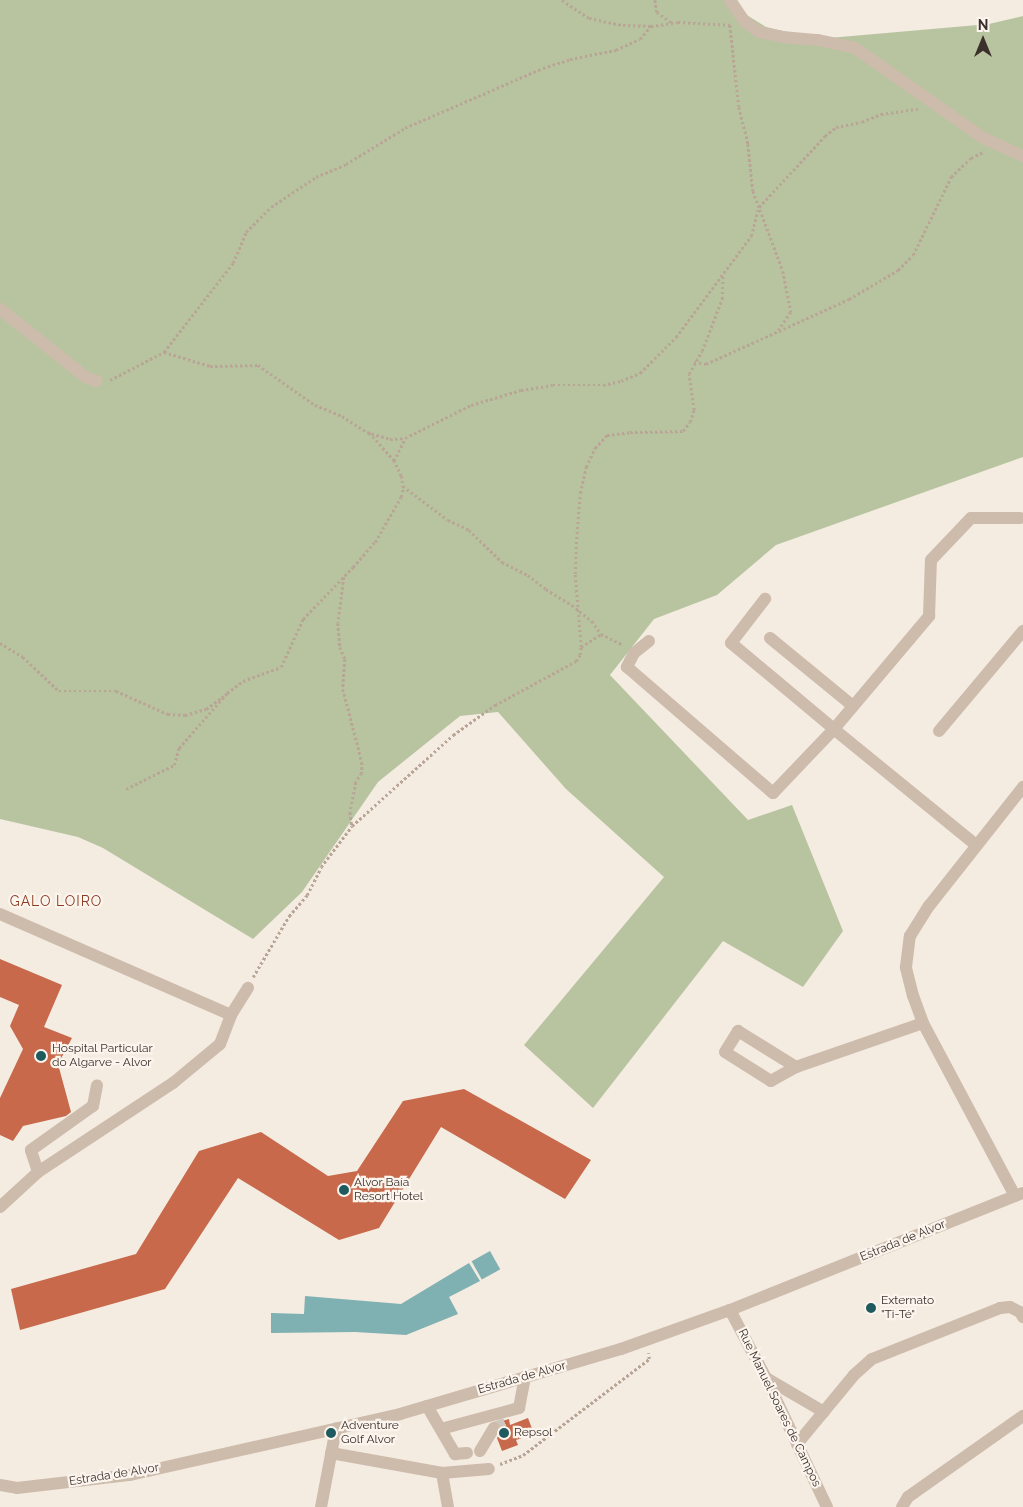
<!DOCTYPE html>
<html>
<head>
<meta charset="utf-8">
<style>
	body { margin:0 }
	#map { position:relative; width:1023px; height:1507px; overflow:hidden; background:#f4ebe1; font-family:Raleway,sans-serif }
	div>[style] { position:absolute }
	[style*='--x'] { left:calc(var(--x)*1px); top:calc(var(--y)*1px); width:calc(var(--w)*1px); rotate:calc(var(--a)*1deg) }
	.green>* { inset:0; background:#b8c4a0 }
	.water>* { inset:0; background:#7fb0b2; transform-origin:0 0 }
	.building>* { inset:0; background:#c8694b }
	.minor-tunnel>* { height:12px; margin-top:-6px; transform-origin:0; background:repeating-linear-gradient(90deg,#cfc6bd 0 12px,transparent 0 18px) }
	.path>* { height:2.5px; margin-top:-1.25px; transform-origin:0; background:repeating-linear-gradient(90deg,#b9a596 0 2.5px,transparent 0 5px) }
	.minor>* { height:12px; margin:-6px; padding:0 6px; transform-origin:6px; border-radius:6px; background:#cdbbac }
	.dots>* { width:14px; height:14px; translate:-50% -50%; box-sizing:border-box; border:2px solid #fbf5ee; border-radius:50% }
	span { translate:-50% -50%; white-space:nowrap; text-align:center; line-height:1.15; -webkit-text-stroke:4.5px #fbf5ee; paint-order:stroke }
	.poi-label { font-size:12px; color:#3b302b }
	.left { translate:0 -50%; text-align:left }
	.street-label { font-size:12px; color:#3b302b }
	.neighbourhood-label { font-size:14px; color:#8c3b22; letter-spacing:1px }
	.north { position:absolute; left:958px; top:15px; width:50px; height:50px; -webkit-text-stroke:4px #fbf5ee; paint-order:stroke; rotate:0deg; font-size:14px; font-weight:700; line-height:20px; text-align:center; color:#3b302b }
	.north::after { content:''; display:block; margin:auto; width:18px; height:22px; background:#3b302b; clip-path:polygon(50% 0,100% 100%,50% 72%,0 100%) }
</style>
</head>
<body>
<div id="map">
	<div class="green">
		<div style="clip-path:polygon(0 0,737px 0,745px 14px,766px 27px,799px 35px,829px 38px,989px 24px,1023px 16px,1023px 457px,776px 545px,717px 595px,654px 619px,610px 675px,748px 820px,792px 805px,843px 931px,803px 987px,723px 941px,593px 1108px,524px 1045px,664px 877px,566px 789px,498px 712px,460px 716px,378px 782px,302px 892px,253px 939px,103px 848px,78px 837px,0 819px)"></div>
	</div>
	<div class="water">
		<div style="left:490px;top:1251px;width:21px;height:21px;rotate:61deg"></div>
		<div style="clip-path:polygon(469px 1263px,480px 1281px,449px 1297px,458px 1314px,406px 1335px,355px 1332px,271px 1333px,271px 1313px,304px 1314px,305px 1296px,401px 1304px)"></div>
	</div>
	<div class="building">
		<div style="clip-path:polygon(0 959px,62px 985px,44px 1027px,72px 1038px,58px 1064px,71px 1112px,66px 1116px,23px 1126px,13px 1141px,0 1135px,0 1098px,23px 1049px,10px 1026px,19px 1005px,0 997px)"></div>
		<div style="clip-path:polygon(464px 1089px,591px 1160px,565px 1199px,441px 1127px,379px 1228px,339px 1240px,238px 1178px,165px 1289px,20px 1330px,11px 1289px,136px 1254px,199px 1151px,261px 1132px,328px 1176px,357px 1171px,403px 1101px)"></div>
		<div style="clip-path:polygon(528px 1418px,534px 1434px,516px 1440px,518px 1445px,502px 1451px,497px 1438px,502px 1429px,499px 1422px,509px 1419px,510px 1425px)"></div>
	</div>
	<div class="minor-tunnel">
		<div style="--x:494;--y:1428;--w:17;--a:-21"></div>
	</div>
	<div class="path">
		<div style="--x:562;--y:0;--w:32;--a:34"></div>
		<div style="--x:589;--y:18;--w:35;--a:12"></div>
		<div style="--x:623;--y:25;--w:28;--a:2"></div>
		<div style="--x:651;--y:26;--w:27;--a:-8"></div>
		<div style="--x:678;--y:22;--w:53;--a:3.2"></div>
		<div style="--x:655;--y:0;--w:12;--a:81"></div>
		<div style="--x:657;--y:12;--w:19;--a:36"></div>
		<div style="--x:730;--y:25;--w:82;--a:83.7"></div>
		<div style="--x:739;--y:107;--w:38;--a:76"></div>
		<div style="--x:748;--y:144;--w:47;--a:83.9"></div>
		<div style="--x:753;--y:191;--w:85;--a:69.4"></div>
		<div style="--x:783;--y:271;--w:42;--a:79"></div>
		<div style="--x:791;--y:312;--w:22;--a:124"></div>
		<div style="--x:164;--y:352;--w:113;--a:-52.2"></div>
		<div style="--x:233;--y:263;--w:34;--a:-67"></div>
		<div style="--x:246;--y:232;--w:35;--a:-45"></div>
		<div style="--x:271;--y:207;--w:54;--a:-33.7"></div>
		<div style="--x:316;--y:177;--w:33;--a:-23"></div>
		<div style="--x:346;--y:164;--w:69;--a:-31.4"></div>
		<div style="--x:405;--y:128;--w:150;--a:-23.5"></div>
		<div style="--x:543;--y:68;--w:28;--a:-18"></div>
		<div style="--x:570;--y:59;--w:47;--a:-11.1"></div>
		<div style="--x:616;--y:50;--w:26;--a:-25"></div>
		<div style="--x:640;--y:39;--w:17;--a:-50"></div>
		<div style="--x:694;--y:362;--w:12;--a:9"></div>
		<div style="--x:706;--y:364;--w:157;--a:-24.4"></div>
		<div style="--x:849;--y:299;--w:57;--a:-30.6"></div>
		<div style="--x:898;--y:270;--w:21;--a:-45"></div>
		<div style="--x:913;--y:255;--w:87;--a:-64"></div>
		<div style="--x:951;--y:177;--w:28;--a:-44"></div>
		<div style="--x:971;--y:158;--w:13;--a:-27"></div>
		<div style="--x:110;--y:380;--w:61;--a:-27.4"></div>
		<div style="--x:164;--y:352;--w:48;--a:16.9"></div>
		<div style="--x:210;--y:366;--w:48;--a:-1.2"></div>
		<div style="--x:258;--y:365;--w:70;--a:35.1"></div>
		<div style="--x:315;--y:405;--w:29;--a:22"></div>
		<div style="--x:342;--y:416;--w:30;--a:33"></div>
		<div style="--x:367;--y:432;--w:24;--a:17"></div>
		<div style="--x:390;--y:439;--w:15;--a:-4"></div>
		<div style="--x:405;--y:438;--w:74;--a:-26.6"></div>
		<div style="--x:471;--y:405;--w:52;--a:-16.7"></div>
		<div style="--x:521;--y:390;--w:32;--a:-9"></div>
		<div style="--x:553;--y:385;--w:50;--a:0"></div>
		<div style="--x:603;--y:385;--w:18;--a:-13"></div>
		<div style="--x:621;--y:381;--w:21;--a:-23"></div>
		<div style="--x:640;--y:373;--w:51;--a:-45"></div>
		<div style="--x:676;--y:337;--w:126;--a:-53.4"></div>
		<div style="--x:751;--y:236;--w:30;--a:-75"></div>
		<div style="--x:759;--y:207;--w:97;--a:-47.1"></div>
		<div style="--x:825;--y:136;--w:14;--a:-39"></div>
		<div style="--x:836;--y:127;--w:26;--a:-11"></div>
		<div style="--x:862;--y:122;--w:21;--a:-23"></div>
		<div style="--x:881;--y:114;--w:37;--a:-8"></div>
		<div style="--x:394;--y:461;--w:25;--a:-64"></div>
		<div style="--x:403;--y:486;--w:56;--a:37.1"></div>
		<div style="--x:448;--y:520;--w:23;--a:25"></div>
		<div style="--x:469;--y:530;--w:46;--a:44.1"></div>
		<div style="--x:502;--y:562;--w:29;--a:27"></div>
		<div style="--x:528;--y:575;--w:23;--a:38"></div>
		<div style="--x:546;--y:589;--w:31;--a:32"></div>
		<div style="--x:572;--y:605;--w:26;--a:39"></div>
		<div style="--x:592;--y:621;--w:16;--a:55"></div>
		<div style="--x:601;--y:634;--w:25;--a:26"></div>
		<div style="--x:344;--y:577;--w:46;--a:97.4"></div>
		<div style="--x:338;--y:623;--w:24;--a:85"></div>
		<div style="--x:340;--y:647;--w:13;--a:67"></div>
		<div style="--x:345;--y:659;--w:30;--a:94"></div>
		<div style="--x:343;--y:689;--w:75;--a:75.4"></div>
		<div style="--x:362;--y:762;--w:11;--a:90"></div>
		<div style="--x:362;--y:773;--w:11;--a:124"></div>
		<div style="--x:356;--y:782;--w:31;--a:101"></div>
		<div style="--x:350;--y:812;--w:14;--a:82"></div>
		<div style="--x:0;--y:643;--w:27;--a:31"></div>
		<div style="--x:23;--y:657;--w:50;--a:43.4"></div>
		<div style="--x:59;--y:691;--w:57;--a:0"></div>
		<div style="--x:116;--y:691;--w:57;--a:23.9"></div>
		<div style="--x:168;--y:714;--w:17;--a:3"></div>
		<div style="--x:185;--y:715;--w:22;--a:-16"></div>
		<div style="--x:206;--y:709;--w:22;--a:-36"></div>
		<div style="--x:581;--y:647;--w:24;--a:-33"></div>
		<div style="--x:126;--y:789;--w:54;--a:-26.6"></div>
		<div style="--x:174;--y:765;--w:18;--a:-74"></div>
		<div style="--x:179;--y:748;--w:73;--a:-48.9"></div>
		<div style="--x:227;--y:693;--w:20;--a:-37"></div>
		<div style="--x:243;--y:681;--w:40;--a:-20.2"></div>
		<div style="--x:281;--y:667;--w:53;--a:-65.4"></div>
		<div style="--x:303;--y:619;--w:72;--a:-46.1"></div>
		<div style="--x:353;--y:567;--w:33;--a:-49"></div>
		<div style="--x:375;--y:542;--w:52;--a:-60"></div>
		<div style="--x:401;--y:497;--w:9;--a:-77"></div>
		<div style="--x:403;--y:488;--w:12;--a:-99"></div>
		<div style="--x:401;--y:476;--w:17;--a:-115"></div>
		<div style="--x:394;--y:461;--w:39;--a:-132"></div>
		<div style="--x:253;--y:977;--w:71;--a:-59.5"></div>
		<div style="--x:289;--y:916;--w:28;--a:-49"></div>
		<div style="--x:307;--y:895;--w:31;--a:-63"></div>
		<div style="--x:321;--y:867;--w:51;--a:-52.9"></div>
		<div style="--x:352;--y:826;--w:136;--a:-42"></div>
		<div style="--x:453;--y:735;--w:52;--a:-35.5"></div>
		<div style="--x:495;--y:705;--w:92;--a:-28.5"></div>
		<div style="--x:576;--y:661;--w:7;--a:-56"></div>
		<div style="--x:580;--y:655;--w:8;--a:-83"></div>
		<div style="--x:581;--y:647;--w:73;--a:-94.7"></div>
		<div style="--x:575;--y:574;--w:30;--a:-88"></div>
		<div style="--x:576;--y:544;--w:51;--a:-85.5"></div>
		<div style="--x:580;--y:493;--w:27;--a:-77"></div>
		<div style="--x:586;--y:467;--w:21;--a:-65"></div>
		<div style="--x:595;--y:448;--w:18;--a:-47"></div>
		<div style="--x:607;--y:435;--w:23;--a:-7"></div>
		<div style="--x:630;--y:432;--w:53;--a:-1.1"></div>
		<div style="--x:683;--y:431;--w:11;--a:-52"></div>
		<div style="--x:690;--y:422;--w:13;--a:-72"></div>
		<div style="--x:694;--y:410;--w:36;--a:-98"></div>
		<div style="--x:689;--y:374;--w:26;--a:-61"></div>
		<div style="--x:702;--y:351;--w:56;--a:-69"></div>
		<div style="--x:722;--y:299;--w:25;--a:-88"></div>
		<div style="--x:500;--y:1464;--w:25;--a:-21"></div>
		<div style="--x:523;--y:1455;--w:158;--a:-37.3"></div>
		<div style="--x:649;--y:1359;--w:6;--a:-99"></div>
	</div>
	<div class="minor">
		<div style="--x:730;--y:0;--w:27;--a:56"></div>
		<div style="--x:745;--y:22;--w:17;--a:36"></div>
		<div style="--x:759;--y:32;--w:24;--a:12"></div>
		<div style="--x:782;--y:37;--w:36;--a:5"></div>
		<div style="--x:818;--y:40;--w:38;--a:12"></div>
		<div style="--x:855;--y:48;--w:156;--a:35.1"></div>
		<div style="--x:983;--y:138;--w:44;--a:24.2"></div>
		<div style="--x:0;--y:309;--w:111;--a:38.4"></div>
		<div style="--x:87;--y:378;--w:10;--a:17"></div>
		<div style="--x:770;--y:638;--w:107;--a:39.3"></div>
		<div style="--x:649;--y:641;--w:19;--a:141"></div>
		<div style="--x:634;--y:653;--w:16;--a:117"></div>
		<div style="--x:627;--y:667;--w:193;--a:40.8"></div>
		<div style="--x:773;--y:793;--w:88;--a:-46.4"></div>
		<div style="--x:834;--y:729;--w:134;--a:-140.1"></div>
		<div style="--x:731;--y:643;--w:56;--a:-52.3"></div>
		<div style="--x:939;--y:731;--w:131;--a:-50"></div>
		<div style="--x:976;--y:845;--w:183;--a:-140.8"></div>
		<div style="--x:834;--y:729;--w:148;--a:-49.9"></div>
		<div style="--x:929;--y:616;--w:56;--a:-88"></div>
		<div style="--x:931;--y:560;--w:58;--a:-46.4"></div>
		<div style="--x:971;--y:518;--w:49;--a:0"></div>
		<div style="--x:0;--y:914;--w:252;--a:23.6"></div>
		<div style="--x:796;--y:1067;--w:29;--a:151"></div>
		<div style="--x:771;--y:1081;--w:54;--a:-147.8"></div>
		<div style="--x:725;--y:1052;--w:25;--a:-58"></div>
		<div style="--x:738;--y:1031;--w:68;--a:31.8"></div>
		<div style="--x:796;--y:1067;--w:134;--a:-19.1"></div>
		<div style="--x:38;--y:1172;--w:162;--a:-33.4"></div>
		<div style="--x:173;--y:1083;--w:61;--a:-39.7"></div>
		<div style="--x:220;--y:1044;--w:31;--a:-69"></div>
		<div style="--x:231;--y:1015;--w:32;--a:-58"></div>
		<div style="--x:1015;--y:1196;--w:196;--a:-118"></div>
		<div style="--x:923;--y:1023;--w:29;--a:-110"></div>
		<div style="--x:913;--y:996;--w:30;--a:-104"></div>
		<div style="--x:906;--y:967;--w:31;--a:-83"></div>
		<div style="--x:910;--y:936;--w:36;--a:-58"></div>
		<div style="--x:929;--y:906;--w:152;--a:-51.7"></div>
		<div style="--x:0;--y:1207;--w:52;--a:-42.6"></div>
		<div style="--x:38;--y:1172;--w:23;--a:-108"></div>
		<div style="--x:31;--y:1150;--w:76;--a:-35.4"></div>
		<div style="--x:93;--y:1106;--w:21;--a:-79"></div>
		<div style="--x:730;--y:1310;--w:77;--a:62.1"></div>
		<div style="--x:766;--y:1378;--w:143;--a:64.7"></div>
		<div style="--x:766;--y:1378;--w:67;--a:30.4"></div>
		<div style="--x:427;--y:1406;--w:56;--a:59.7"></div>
		<div style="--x:455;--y:1454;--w:12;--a:-5"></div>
		<div style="--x:441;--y:1429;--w:81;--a:-15.1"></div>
		<div style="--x:519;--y:1408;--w:32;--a:-79"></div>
		<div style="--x:797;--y:1444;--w:89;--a:-50.4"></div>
		<div style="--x:854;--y:1375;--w:24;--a:-42"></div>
		<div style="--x:872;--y:1359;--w:138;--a:-21.7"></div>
		<div style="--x:1000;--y:1308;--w:10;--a:-6"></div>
		<div style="--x:1010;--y:1307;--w:11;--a:27"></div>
		<div style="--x:1020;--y:1312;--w:6;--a:59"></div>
		<div style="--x:480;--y:1451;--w:27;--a:-59"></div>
		<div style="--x:331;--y:1453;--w:113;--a:10.2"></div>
		<div style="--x:442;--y:1473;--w:35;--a:80"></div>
		<div style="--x:442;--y:1473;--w:47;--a:-4.9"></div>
		<div style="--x:0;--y:1485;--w:17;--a:10"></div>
		<div style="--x:17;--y:1488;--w:114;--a:-6.6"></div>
		<div style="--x:130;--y:1475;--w:277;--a:-12.7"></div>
		<div style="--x:400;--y:1414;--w:230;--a:-16.4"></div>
		<div style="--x:621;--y:1349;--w:116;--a:-19.7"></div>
		<div style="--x:730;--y:1310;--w:315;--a:-21.8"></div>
		<div style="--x:321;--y:1507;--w:80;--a:-79.2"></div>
		<div style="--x:902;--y:1507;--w:12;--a:-59"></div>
		<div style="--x:908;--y:1497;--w:141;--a:-35.2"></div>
	</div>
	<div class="dots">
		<div style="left:41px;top:1056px;background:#1f5a5e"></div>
		<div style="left:344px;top:1190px;background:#1f5a5e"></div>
		<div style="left:871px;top:1308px;background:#1f5a5e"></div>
		<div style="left:331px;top:1433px;background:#1f5a5e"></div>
		<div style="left:504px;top:1433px;background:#1f5a5e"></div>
	</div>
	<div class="poi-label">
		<span class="left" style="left:52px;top:1056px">Hospital Particular<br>do Algarve - Alvor</span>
		<span class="left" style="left:354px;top:1190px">Alvor Baía<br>Resort Hotel</span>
		<span class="left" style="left:881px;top:1308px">Externato<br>"Ti-Té"</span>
		<span class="left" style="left:341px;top:1433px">Adventure<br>Golf Alvor</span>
		<span class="left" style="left:514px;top:1433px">Repsol</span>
	</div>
	<div class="street-label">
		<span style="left:903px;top:1241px;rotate:-22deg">Estrada de Alvor</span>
		<span style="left:522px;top:1378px;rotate:-16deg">Estrada de Alvor</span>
		<span style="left:779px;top:1408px;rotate:64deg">Rue Manuel Soares de Campos</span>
		<span style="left:114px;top:1475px;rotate:-9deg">Estrada de Alvor</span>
	</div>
	<div class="neighbourhood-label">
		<span style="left:56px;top:901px">GALO LOIRO</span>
	</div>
	<div class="north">N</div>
</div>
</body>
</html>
